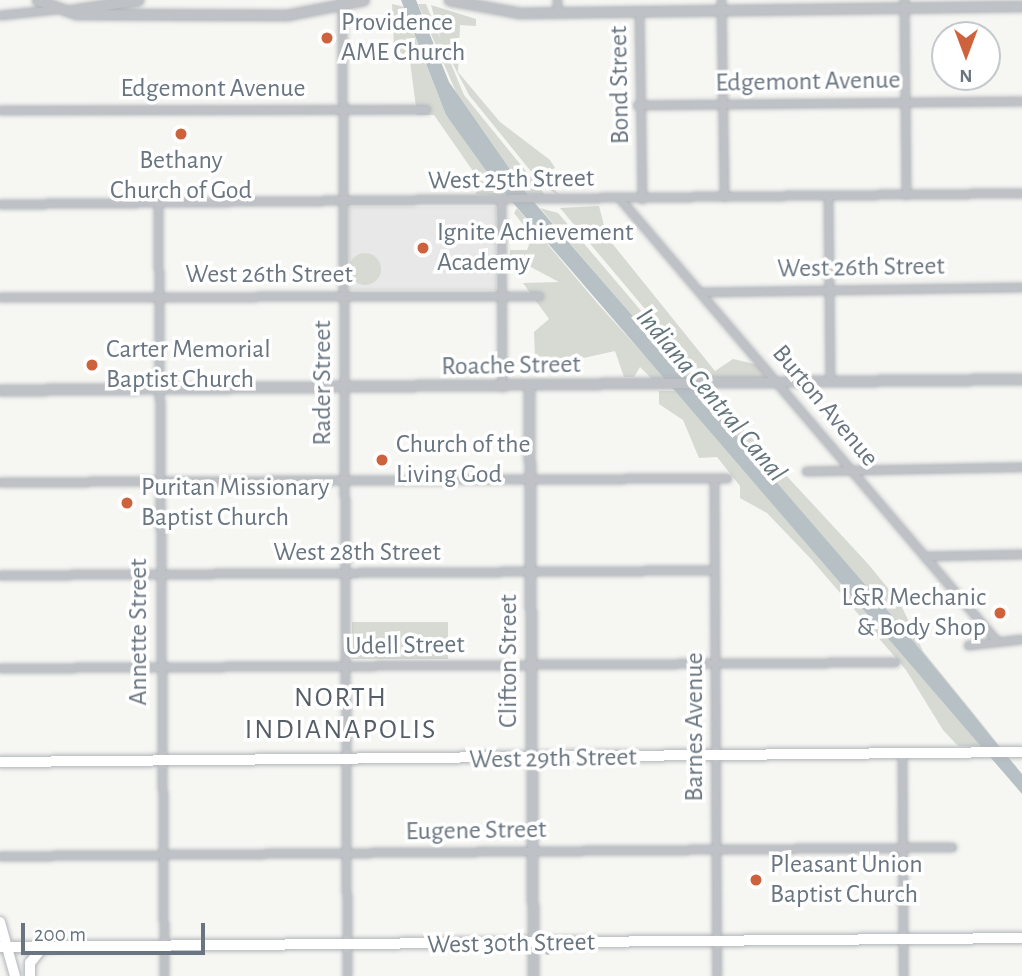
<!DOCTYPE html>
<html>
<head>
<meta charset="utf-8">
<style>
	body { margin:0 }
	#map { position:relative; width:1022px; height:976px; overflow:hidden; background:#f6f6f3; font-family:"Alegreya Sans",sans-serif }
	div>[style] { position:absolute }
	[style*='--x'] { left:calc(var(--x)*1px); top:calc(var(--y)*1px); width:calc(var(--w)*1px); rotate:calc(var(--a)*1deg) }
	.built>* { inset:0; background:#e7e8e7; transform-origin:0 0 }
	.green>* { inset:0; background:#d6dad3; transform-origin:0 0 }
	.round { border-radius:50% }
	.water>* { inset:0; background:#b7c1c5 }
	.roads { filter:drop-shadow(0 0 2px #b1b5b9) drop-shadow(0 0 2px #b1b5b9) }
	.minor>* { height:7px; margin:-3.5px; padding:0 3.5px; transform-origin:3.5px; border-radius:3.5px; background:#bec1c5 }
	.tertiary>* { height:9px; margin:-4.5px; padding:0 4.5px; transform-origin:4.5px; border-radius:4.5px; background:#bec1c5 }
	.secondary>* { height:10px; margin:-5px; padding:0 5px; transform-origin:5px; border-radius:5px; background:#fff }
	.primary>* { height:10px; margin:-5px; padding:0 5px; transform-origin:5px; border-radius:5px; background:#fff }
	.pedestrian-bridge>* { height:5px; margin:-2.5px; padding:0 2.5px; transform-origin:2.5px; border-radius:2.5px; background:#bec1c5 }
	.dots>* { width:19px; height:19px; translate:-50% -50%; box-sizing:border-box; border:4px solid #fff; border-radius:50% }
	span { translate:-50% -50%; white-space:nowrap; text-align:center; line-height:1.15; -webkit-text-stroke:7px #fff; paint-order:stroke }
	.poi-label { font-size:26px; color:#697581 }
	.left { translate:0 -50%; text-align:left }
	.right { translate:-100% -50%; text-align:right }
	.street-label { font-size:26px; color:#697581 }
	.water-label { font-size:28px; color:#64767d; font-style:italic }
	.neighbourhood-label { font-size:28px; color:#565f67; letter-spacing:2px }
	.north { position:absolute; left:931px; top:21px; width:70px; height:70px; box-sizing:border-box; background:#fff; border:2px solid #c3c8cd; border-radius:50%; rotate:180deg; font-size:19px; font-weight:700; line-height:28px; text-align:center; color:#697581 }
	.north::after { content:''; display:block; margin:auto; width:24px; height:32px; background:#ce623c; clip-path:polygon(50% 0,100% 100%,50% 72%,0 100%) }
	.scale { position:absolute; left:21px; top:923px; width:184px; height:32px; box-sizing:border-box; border:4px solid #697581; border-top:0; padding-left:9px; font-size:21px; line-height:24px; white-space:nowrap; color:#697581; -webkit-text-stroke:5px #fff; paint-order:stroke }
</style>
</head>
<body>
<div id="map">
	<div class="built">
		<div style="left:349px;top:207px;width:147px;height:83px"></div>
	</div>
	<div class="green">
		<div style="clip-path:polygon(392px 4px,405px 7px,410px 22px,397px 11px,412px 29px,446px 115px,507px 196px,475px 194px,482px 184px,434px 115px,417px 115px,410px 61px,394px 46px)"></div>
		<div style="clip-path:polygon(418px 4px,426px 4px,464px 95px,546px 196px,527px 194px,459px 99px)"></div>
		<div style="clip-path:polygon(431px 5px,476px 19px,476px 26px,460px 25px,458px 72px,500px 122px,550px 160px,555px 168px,541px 174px,560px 196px,542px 185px,469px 95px,441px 41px)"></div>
		<div style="clip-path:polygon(599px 206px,607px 237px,715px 371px,733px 359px,759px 365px,766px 378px,704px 379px,560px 208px)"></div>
		<div style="clip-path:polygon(517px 208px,598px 304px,666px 379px,652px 379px,640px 367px,634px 377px,624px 377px,615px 351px,579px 359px,535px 357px,534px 332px,549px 319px,523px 283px,559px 282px,510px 256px,510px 250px,527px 250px,532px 236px,514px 213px)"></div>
		<div style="clip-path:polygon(540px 208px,558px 213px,699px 379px,686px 379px)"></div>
		<div class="round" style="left:349px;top:253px;width:32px;height:32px"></div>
		<div style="clip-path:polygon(659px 391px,676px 391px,983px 747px,958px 746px,943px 730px,906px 670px,811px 559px,767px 513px,740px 498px,740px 486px,717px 457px,699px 458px,683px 420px,659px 404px)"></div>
		<div style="clip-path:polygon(696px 391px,712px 395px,869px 565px,900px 603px,923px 651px,1001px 747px)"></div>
		<div style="left:352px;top:622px;width:96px;height:37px"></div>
	</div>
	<div class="water">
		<div style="clip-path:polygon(401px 0,416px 0,449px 82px,527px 194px,900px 625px,1022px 774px,1022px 794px,490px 176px,446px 115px)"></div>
	</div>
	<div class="roads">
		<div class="minor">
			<div style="--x:557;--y:0;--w:13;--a:90"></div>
			<div style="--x:721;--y:0;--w:197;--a:89.1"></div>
			<div style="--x:904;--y:0;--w:195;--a:89.4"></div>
			<div style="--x:342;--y:1;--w:975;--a:89.71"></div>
			<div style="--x:639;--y:11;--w:188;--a:89.1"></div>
			<div style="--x:0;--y:15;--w:57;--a:-6"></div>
			<div style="--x:637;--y:105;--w:385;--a:-0.6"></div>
			<div style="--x:0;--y:110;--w:426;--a:-0.1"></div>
			<div style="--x:828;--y:195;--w:187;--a:89.4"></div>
			<div style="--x:621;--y:200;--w:578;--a:49.56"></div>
			<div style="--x:501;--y:202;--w:185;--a:89.7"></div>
			<div style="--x:158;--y:203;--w:773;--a:89.56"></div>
			<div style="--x:0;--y:204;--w:1022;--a:-0.62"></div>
			<div style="--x:701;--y:292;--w:321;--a:-0.9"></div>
			<div style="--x:0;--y:297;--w:539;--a:-0.11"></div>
			<div style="--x:806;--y:471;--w:216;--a:-1.1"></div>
			<div style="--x:714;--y:478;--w:498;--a:89.7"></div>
			<div style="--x:0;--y:482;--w:727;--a:-0.32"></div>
			<div style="--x:924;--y:556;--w:98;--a:-1.2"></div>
			<div style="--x:0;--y:575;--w:714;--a:-0.4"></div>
			<div style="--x:968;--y:645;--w:54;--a:-6.3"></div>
			<div style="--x:0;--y:668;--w:895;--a:-0.38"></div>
			<div style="--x:902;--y:754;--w:222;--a:89.7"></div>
			<div style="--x:0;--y:856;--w:952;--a:-0.54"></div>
		</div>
		<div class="tertiary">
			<div style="--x:37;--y:0;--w:41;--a:19.7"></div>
			<div style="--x:76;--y:14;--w:211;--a:0.3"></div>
			<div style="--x:287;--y:15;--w:78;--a:-11"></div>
			<div style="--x:449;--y:0;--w:72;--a:10.4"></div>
			<div style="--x:520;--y:13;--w:502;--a:-0.8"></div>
			<div style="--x:72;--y:10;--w:67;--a:-8.6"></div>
			<div style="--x:529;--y:387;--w:589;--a:89.61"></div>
			<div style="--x:0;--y:390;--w:1022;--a:-0.62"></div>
		</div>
		<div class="secondary">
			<div style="--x:0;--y:762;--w:1022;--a:-0.56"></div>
			<div style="--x:0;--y:947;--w:1022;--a:-0.5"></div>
		</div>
		<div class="primary">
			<div style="--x:0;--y:922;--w:56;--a:74.5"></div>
			<div style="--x:30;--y:976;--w:13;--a:-90"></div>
			<div style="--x:30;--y:963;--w:21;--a:-51"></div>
		</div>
	</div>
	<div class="pedestrian-bridge">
		<div style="--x:546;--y:935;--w:17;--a:87"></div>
	</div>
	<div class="dots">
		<div style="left:327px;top:38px;background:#ce623c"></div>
		<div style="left:181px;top:134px;background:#ce623c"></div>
		<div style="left:423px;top:248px;background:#ce623c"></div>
		<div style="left:92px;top:365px;background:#ce623c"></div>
		<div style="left:382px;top:460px;background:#ce623c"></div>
		<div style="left:127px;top:503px;background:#ce623c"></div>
		<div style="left:1000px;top:613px;background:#ce623c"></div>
		<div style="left:756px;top:880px;background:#ce623c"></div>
	</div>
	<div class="poi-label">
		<span class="left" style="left:341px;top:38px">Providence<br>AME Church</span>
		<span style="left:181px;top:176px">Bethany<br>Church of God</span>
		<span class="left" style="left:437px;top:248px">Ignite Achievement<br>Academy</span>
		<span class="left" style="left:106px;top:365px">Carter Memorial<br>Baptist Church</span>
		<span class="left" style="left:396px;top:460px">Church of the<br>Living God</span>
		<span class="left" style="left:141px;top:503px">Puritan Missionary<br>Baptist Church</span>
		<span class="right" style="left:986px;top:613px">L&amp;R Mechanic<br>&amp; Body Shop</span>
		<span class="left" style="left:770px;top:880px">Pleasant Union<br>Baptist Church</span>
	</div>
	<div class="street-label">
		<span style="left:808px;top:82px;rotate:-1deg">Edgemont Avenue</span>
		<span style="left:620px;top:85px;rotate:-91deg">Bond Street</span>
		<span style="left:213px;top:89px">Edgemont Avenue</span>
		<span style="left:511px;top:180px;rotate:-1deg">West 25th Street</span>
		<span style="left:861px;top:268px;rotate:-1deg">West 26th Street</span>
		<span style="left:269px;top:275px">West 26th Street</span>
		<span style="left:511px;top:366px;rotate:-1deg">Roache Street</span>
		<span style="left:323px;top:383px;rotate:-90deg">Rader Street</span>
		<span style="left:825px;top:406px;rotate:50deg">Burton Avenue</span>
		<span style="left:357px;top:553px">West 28th Street</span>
		<span style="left:139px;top:632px;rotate:-90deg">Annette Street</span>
		<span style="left:405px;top:646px;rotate:-1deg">Udell Street</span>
		<span style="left:509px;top:661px;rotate:-90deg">Clifton Street</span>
		<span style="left:695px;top:727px;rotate:-90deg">Barnes Avenue</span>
		<span style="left:553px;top:759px;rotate:-1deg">West 29th Street</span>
		<span style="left:476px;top:831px;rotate:-1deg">Eugene Street</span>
		<span style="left:511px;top:944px;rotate:-1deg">West 30th Street</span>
	</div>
	<div class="water-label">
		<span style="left:711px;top:395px;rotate:50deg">Indiana Central Canal</span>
	</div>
	<div class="neighbourhood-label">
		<span style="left:341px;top:714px">NORTH<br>INDIANAPOLIS</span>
	</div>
	<div class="north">N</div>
	<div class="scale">200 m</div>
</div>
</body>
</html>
